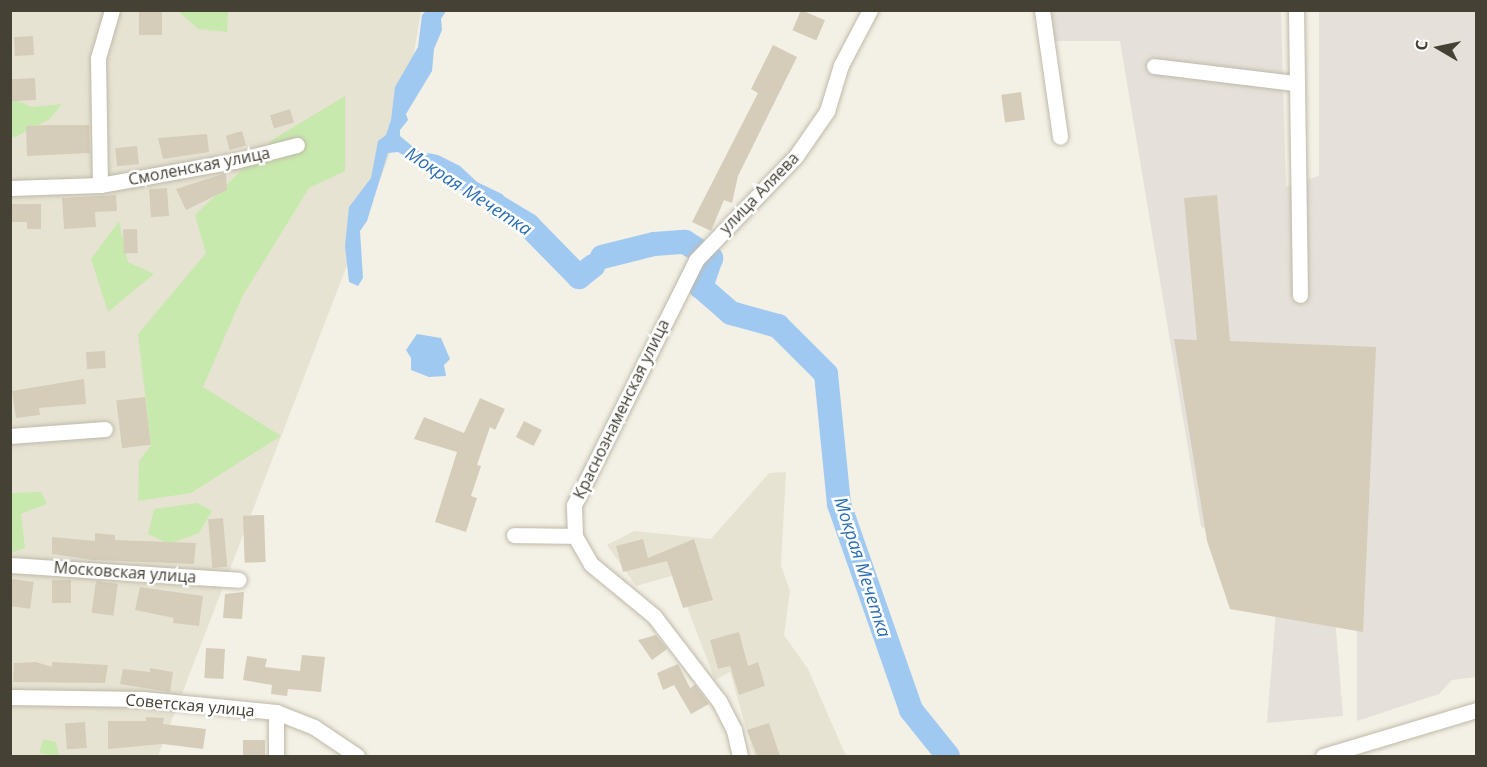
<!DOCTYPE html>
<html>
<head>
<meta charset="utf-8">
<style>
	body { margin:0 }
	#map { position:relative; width:1487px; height:767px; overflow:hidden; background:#f3f0e5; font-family:"Open Sans",sans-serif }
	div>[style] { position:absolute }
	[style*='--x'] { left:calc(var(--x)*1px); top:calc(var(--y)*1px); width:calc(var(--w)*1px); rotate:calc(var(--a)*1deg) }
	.residential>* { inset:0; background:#e7e3d3 }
	.industrial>* { inset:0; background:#e5e1da }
	.green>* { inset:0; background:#c8e9ad }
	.water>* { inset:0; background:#a0c9f2 }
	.river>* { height:24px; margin:-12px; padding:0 12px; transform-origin:12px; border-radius:12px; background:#a0c9f2 }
	.building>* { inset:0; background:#d5cdba; transform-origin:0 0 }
	.roads { filter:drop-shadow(0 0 2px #bfb9a8) drop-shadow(0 0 2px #bfb9a8) }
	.street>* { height:15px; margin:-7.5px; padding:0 7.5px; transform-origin:7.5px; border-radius:7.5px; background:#fff }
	span { translate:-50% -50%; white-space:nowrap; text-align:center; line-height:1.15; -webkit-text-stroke:5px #fff; paint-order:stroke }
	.street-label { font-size:16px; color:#464135 }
	.water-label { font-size:18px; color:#2b6eb4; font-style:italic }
	.frame { position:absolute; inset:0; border:12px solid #464135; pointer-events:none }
	.north { position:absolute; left:1409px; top:18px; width:60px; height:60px; -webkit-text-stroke:4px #fff; paint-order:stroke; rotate:279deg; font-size:16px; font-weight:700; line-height:24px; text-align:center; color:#464135 }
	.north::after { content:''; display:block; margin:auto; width:21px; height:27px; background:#464135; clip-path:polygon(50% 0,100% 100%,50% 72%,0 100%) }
</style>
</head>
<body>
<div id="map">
	<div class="residential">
		<div style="clip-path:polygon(10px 11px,421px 11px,403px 120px,158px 756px,11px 756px)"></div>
		<div style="clip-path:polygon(786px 472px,781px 565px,790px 591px,784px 635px,808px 669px,846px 756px,754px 756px,730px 672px,715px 680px,675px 575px,636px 586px,607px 545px,634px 531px,711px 539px,769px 473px)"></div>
	</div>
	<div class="industrial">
		<div style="clip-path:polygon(1041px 11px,1281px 11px,1286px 187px,1319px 176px,1319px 11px,1476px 11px,1476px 677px,1452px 680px,1439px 694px,1357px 721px,1357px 595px,1333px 593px,1343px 716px,1267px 723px,1278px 586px,1201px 526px,1120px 41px,1045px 41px)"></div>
	</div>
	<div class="green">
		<div style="clip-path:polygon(178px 11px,228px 11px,227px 32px,198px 29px)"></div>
		<div style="clip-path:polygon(345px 96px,345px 171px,309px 188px,242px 297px,203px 387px,281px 436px,191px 493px,138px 501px,139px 461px,151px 445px,138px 334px,206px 253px,195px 215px,275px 138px)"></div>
		<div style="clip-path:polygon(10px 97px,32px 107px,62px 104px,50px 119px,15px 137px,11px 136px)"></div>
		<div style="clip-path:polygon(119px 221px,128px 262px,154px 274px,108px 312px,91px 259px)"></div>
		<div style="clip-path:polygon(41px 492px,47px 504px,21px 514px,25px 548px,11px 553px,11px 493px)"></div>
		<div style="clip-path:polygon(197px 503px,212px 511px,199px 533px,169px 544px,148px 534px,154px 509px)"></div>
		<div style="clip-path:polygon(43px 739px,56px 742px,59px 756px,39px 753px)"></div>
	</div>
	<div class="water">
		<div style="clip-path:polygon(427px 10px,446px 11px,441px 19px,442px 30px,434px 49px,432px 71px,406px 114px,408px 120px,400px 130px,400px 136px,418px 151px,438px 155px,460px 166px,477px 182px,502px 194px,529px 223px,523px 228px,398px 152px,388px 153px,367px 221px,360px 231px,363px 278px,358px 286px,349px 282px,345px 246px,349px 207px,371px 178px,378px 141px,386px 135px,391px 120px,395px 87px,418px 47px,422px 15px)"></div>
		<div style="clip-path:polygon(417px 334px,441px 338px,450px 359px,444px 365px,446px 376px,429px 377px,411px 370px,411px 358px,406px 350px)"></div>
	</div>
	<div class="river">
		<div style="--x:500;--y:208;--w:33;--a:31"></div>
		<div style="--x:528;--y:225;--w:73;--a:45.6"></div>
		<div style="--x:579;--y:277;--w:18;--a:-38"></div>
		<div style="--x:602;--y:257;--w:54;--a:-14"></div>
		<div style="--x:654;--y:244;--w:31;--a:-4"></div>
		<div style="--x:685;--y:242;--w:31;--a:32"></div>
		<div style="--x:711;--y:258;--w:31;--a:109"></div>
		<div style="--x:701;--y:287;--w:40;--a:41"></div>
		<div style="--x:731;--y:313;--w:49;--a:15.5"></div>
		<div style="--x:778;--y:326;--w:68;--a:45"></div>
		<div style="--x:826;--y:374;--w:131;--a:84.3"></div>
		<div style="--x:839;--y:504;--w:218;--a:70.7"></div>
		<div style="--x:911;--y:710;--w:59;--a:51.2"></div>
	</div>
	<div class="building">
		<div style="left:139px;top:10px;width:23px;height:25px"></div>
		<div style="left:801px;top:10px;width:26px;height:22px;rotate:23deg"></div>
		<div style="left:33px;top:36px;width:19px;height:19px;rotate:87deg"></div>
		<div style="clip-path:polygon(773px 45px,797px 57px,738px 176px,732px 203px,724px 200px,711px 231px,692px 222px,758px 93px,751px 89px)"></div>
		<div style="left:35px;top:78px;width:22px;height:25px;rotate:87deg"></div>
		<div style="left:1021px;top:92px;width:28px;height:20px;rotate:82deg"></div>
		<div style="left:290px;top:109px;width:14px;height:21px;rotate:73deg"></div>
		<div style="clip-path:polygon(51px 125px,89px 125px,90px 153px,27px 156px,26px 126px)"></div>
		<div style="left:242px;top:131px;width:15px;height:17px;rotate:74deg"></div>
		<div style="clip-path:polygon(207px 134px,209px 152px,163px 159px,158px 138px)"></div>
		<div style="left:137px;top:146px;width:18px;height:22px;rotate:84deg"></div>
		<div style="clip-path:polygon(226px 173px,227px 190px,186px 210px,176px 189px)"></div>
		<div style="left:167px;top:188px;width:28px;height:18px;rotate:86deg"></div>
		<div style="clip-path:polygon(116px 195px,117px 211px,95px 212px,96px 227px,64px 229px,62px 198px)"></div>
		<div style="clip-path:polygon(1217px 195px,1230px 341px,1376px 347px,1363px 632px,1230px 609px,1207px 541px,1174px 339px,1197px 340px,1184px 198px)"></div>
		<div style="clip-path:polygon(10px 204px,41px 204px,41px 229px,27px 229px,27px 222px,10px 222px)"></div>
		<div style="left:137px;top:229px;width:24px;height:14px;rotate:88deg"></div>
		<div style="left:105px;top:351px;width:17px;height:19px;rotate:87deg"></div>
		<div style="clip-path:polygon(84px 379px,86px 404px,39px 408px,40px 415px,16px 418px,12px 391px)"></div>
		<div style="left:145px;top:397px;width:48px;height:29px;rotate:83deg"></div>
		<div style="clip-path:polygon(480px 398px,505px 409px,495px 430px,490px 427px,477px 465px,481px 466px,471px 496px,477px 498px,466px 532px,435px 522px,457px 452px,414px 439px,424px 417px,464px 433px)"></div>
		<div style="left:524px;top:421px;width:20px;height:18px;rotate:27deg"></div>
		<div style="left:264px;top:515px;width:47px;height:21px;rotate:88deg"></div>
		<div style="left:223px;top:518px;width:49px;height:15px;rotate:85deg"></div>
		<div style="clip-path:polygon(95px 533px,115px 535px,115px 540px,196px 543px,194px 564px,93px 560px,52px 554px,52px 537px,95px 541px)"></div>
		<div style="clip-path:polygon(643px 539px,648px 558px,694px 539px,713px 600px,683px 608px,667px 561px,623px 572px,616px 546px)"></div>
		<div style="left:12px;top:579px;width:22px;height:27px;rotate:8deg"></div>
		<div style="left:52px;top:580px;width:19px;height:23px"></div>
		<div style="left:96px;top:581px;width:22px;height:32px;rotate:8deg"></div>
		<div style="clip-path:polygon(140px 587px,203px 596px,199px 626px,173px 623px,174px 618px,135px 610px)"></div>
		<div style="clip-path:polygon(244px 592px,242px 619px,223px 618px,225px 594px)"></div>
		<div style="clip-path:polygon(739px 632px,748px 666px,758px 662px,765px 686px,739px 695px,730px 666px,718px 669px,710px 640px)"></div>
		<div style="clip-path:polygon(656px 635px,667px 649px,652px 660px,638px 640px)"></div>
		<div style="left:206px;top:648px;width:19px;height:30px;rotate:3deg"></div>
		<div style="clip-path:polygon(302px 655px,325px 657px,321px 692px,288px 689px,287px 696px,271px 694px,272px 685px,243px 680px,247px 656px,267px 659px,265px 667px,300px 671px)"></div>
		<div style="clip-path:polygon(36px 662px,52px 667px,52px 662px,108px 665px,105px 683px,13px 682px,14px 663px)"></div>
		<div style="clip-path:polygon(678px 664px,690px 688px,695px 685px,709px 704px,691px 714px,674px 685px,663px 690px,657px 673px)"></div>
		<div style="clip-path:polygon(150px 668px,173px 672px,170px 692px,120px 684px,123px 669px,150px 672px)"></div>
		<div style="clip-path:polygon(146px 717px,164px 718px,163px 724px,206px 729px,203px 749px,163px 744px,108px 749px,108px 721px,146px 721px)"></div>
		<div style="left:85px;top:722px;width:26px;height:20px;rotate:86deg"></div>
		<div style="clip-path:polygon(769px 723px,780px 756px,757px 756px,747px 730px)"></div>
		<div style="left:243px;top:740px;width:22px;height:16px"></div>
	</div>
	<div class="roads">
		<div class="street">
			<div style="--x:1042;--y:10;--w:128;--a:81.9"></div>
			<div style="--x:1296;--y:10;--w:285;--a:89.2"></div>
			<div style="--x:1154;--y:66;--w:142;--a:6.9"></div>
			<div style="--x:100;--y:185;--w:127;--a:-90.9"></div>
			<div style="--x:98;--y:58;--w:50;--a:-73.7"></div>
			<div style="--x:10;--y:188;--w:90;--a:-1.9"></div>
			<div style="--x:100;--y:185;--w:137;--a:-10.1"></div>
			<div style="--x:235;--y:161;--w:64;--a:-14.5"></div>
			<div style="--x:10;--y:436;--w:95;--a:-4.2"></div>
			<div style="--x:514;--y:535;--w:61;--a:0.9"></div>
			<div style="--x:10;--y:565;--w:229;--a:3.7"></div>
			<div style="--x:10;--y:697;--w:133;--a:0.9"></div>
			<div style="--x:143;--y:699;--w:134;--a:5.6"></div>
			<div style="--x:276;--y:712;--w:41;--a:21.5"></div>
			<div style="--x:314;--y:727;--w:52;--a:34"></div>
			<div style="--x:276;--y:712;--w:44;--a:90"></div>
			<div style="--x:740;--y:756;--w:27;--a:-103"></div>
			<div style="--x:734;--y:730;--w:33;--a:-117"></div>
			<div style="--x:719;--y:701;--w:107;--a:-127.4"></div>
			<div style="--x:654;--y:616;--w:82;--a:-140.5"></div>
			<div style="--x:591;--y:564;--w:32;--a:-120"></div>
			<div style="--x:575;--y:536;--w:31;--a:-92"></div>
			<div style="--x:574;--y:505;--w:274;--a:-63.5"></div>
			<div style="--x:696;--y:260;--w:144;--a:-46.1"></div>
			<div style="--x:796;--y:156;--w:55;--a:-55.4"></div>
			<div style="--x:827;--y:111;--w:48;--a:-73.1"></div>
			<div style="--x:841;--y:65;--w:62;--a:-62.2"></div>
			<div style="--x:1323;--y:756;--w:160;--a:-16.7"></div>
		</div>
	</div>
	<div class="street-label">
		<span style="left:199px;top:166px;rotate:-11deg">Смоленская улица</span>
		<span style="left:759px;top:193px;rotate:-46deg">улица Аляева</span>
		<span style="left:621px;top:409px;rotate:-64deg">Краснознаменская улица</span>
		<span style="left:125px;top:572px;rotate:4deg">Московская улица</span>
		<span style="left:190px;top:705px;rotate:5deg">Советская улица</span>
	</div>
	<div class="water-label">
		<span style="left:469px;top:191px;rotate:33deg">Мокрая Мечетка</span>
		<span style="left:863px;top:567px;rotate:72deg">Мокрая Мечетка</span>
	</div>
	<div class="frame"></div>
	<div class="north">С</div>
</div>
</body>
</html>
